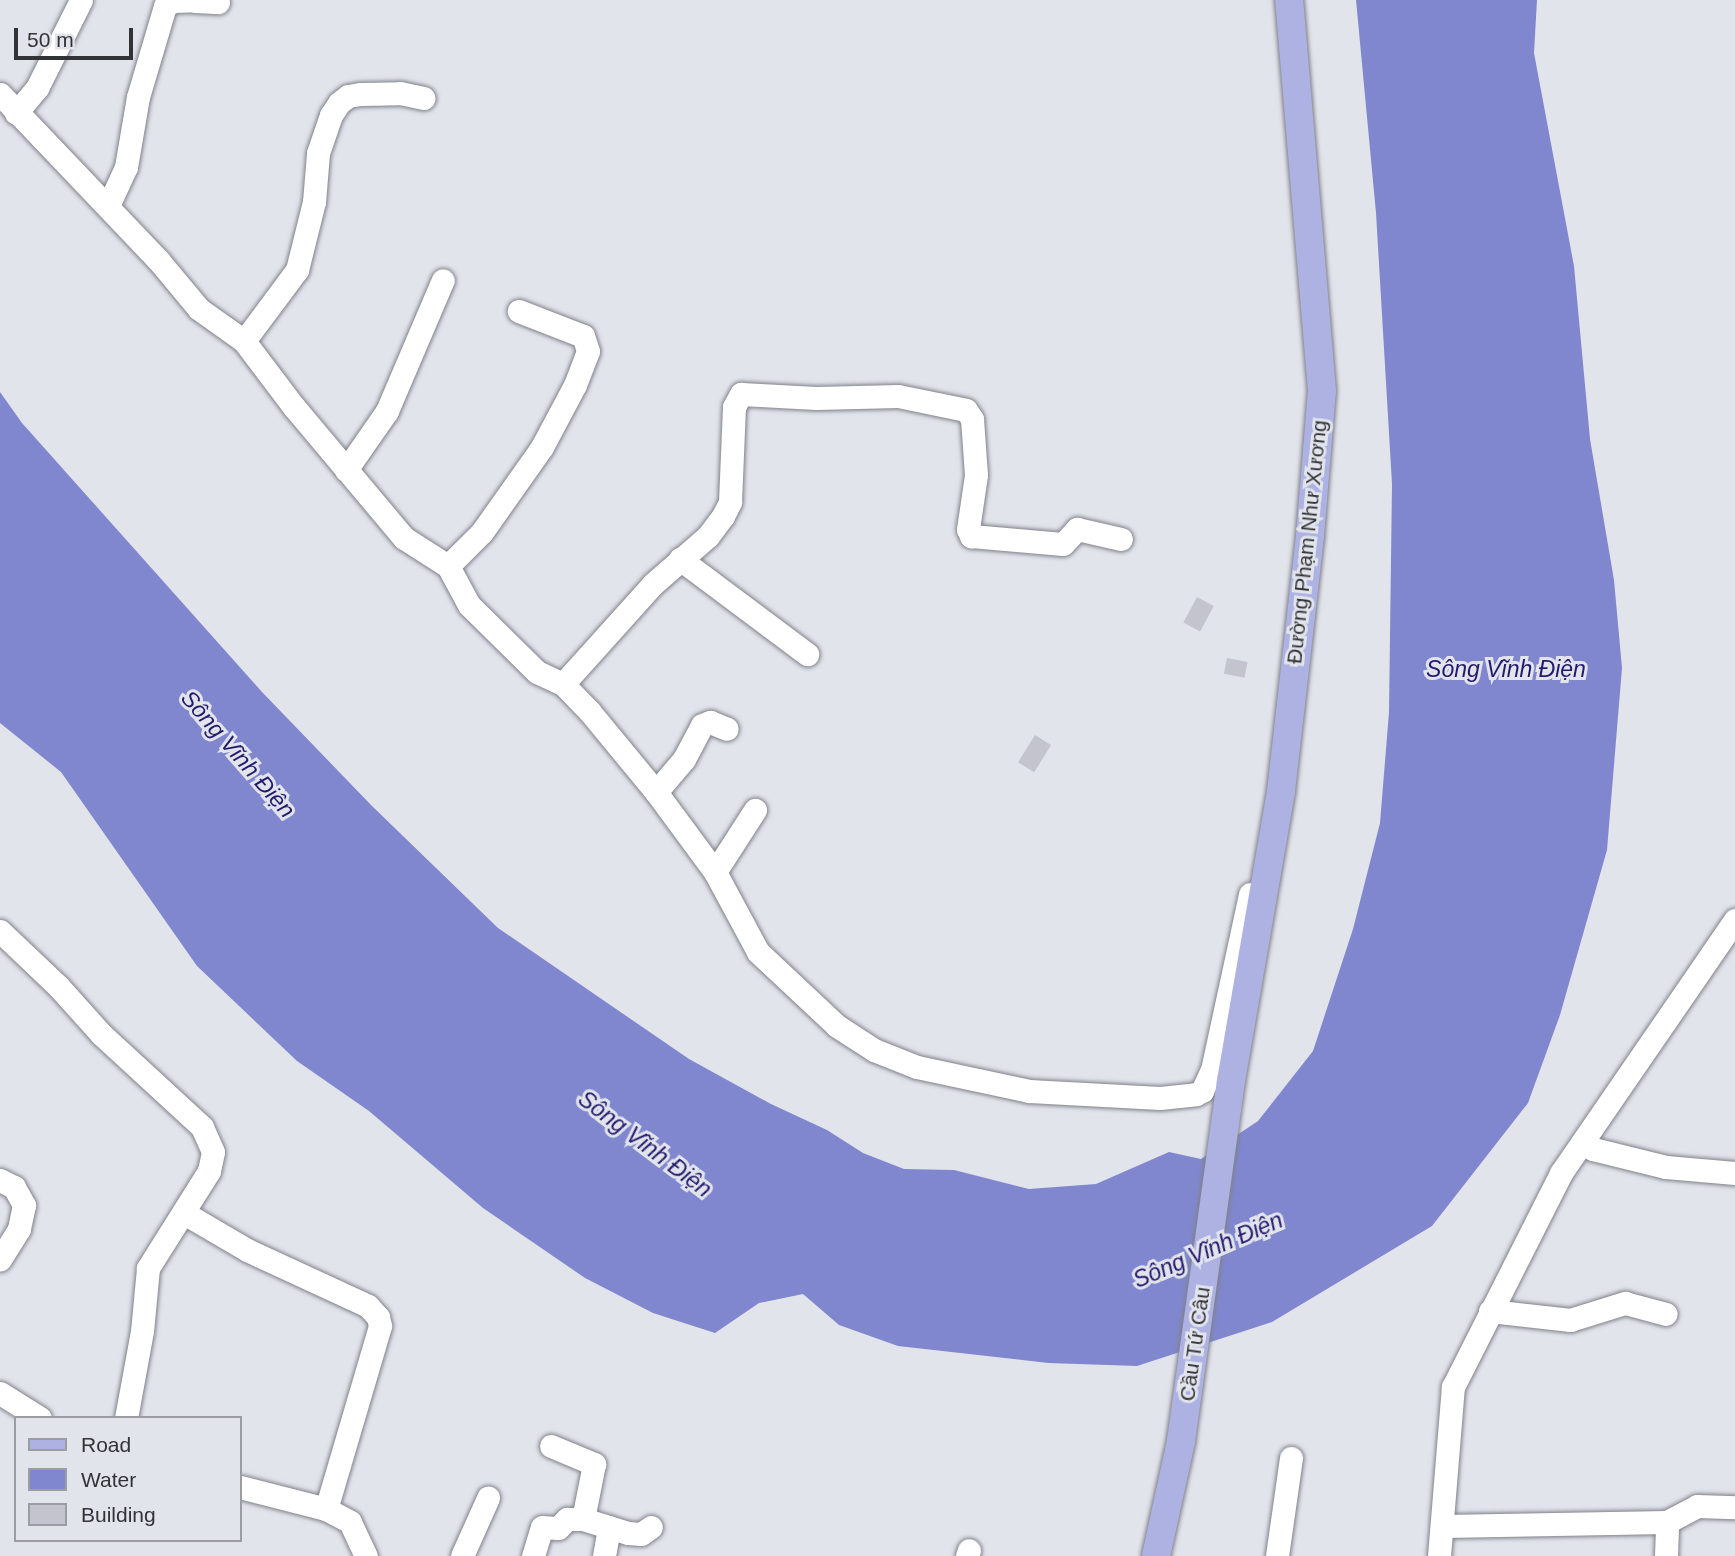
<!DOCTYPE html>
<html>
<head>
<meta charset="utf-8">
<style>
	body { margin:0 }
	#map { position:relative; width:1735px; height:1556px; overflow:hidden; background:#e2e4ec; font-family:Arial,sans-serif }
	div>[style] { position:absolute }
	[style*='--x'] { left:calc(var(--x)*1px); top:calc(var(--y)*1px); width:calc(var(--w)*1px); rotate:calc(var(--a)*1deg) }
	.water>* { inset:0; background:#8087ce }
	.building>* { inset:0; background:#c3c4cd; transform-origin:0 0 }
	.roads { filter:drop-shadow(0 0 2px #808189) drop-shadow(0 0 2px #808189) }
	.minor>* { height:23px; margin:-11.5px; padding:0 11.5px; transform-origin:11.5px; border-radius:11.5px; background:#fff }
	.major>* { height:28px; margin:-14px; padding:0 14px; transform-origin:14px; border-radius:14px; background:#aeb2e3 }
	span { translate:-50% -50%; white-space:nowrap; text-align:center; line-height:1.15; -webkit-text-stroke:6px #e2e4ec; paint-order:stroke }
	.street-label { font-size:21px; color:#323336 }
	.water-label { font-size:23px; color:#231a6d; font-style:italic }
	.legend { position:absolute; left:14px; top:1416px; width:228px; height:126px; box-sizing:border-box; background:#e2e4ec; border:2px solid #9c9da3; margin:0; padding:9px 12px; list-style:none; font-size:21px; color:#323336 }
	.legend li { display:flex; align-items:center; gap:14px; height:35px }
	.legend b { width:35px; border:2px solid #9c9da3 }
	.scale { position:absolute; left:14px; top:28px; width:119px; height:32px; box-sizing:border-box; border:4px solid #323336; border-top:0; padding-left:9px; font-size:21px; line-height:24px; white-space:nowrap; color:#323336; -webkit-text-stroke:5px #e2e4ec; paint-order:stroke }
</style>
</head>
<body>
<div id="map">
	<div class="water">
		<div style="clip-path:polygon(1356px 0,1537px 0,1534px 53px,1574px 266px,1590px 439px,1614px 580px,1622px 668px,1607px 850px,1560px 1015px,1528px 1103px,1432px 1226px,1272px 1322px,1137px 1366px,1048px 1363px,898px 1346px,839px 1325px,803px 1294px,759px 1303px,715px 1333px,653px 1313px,585px 1278px,483px 1208px,369px 1111px,297px 1061px,197px 966px,61px 772px,0 723px,0 392px,22px 423px,262px 692px,372px 806px,498px 928px,689px 1059px,771px 1104px,827px 1130px,863px 1153px,904px 1169px,954px 1170px,1029px 1189px,1096px 1184px,1169px 1152px,1201px 1159px,1258px 1121px,1313px 1051px,1353px 929px,1380px 823px,1389px 712px,1392px 484px,1376px 213px)"></div>
	</div>
	<div class="building">
		<div style="left:1197px;top:597px;width:19px;height:29px;rotate:28deg"></div>
		<div style="left:1227px;top:658px;width:21px;height:16px;rotate:11deg"></div>
		<div style="left:1035px;top:735px;width:19px;height:32px;rotate:32deg"></div>
	</div>
	<div class="roads">
		<div class="minor">
			<div style="--x:196;--y:1;--w:22;--a:3"></div>
			<div style="--x:0;--y:94;--w:231;--a:46.4"></div>
			<div style="--x:159;--y:261;--w:62;--a:50.2"></div>
			<div style="--x:199;--y:309;--w:55;--a:35.4"></div>
			<div style="--x:244;--y:341;--w:83;--a:52.9"></div>
			<div style="--x:294;--y:407;--w:171;--a:50"></div>
			<div style="--x:404;--y:538;--w:52;--a:32.5"></div>
			<div style="--x:448;--y:566;--w:44;--a:61.7"></div>
			<div style="--x:469;--y:605;--w:95;--a:44.6"></div>
			<div style="--x:537;--y:672;--w:29;--a:25"></div>
			<div style="--x:563;--y:684;--w:39;--a:46"></div>
			<div style="--x:590;--y:712;--w:104;--a:50.5"></div>
			<div style="--x:656;--y:792;--w:99;--a:53.6"></div>
			<div style="--x:715;--y:872;--w:91;--a:61.7"></div>
			<div style="--x:758;--y:952;--w:108;--a:43.1"></div>
			<div style="--x:837;--y:1026;--w:44;--a:33"></div>
			<div style="--x:874;--y:1050;--w:46;--a:21.6"></div>
			<div style="--x:917;--y:1067;--w:115;--a:12.1"></div>
			<div style="--x:1029;--y:1091;--w:131;--a:3.1"></div>
			<div style="--x:1160;--y:1098;--w:36;--a:-6"></div>
			<div style="--x:1196;--y:1094;--w:7;--a:-27"></div>
			<div style="--x:1202;--y:1091;--w:23;--a:-65"></div>
			<div style="--x:1212;--y:1070;--w:180;--a:-77.8"></div>
			<div style="--x:16;--y:113;--w:33;--a:-50"></div>
			<div style="--x:37;--y:88;--w:98;--a:-63.4"></div>
			<div style="--x:108;--y:206;--w:43;--a:-65.2"></div>
			<div style="--x:126;--y:167;--w:71;--a:-80.3"></div>
			<div style="--x:138;--y:97;--w:95;--a:-73.5"></div>
			<div style="--x:165;--y:6;--w:9;--a:-32"></div>
			<div style="--x:173;--y:1;--w:23;--a:-2"></div>
			<div style="--x:244;--y:341;--w:89;--a:-53.3"></div>
			<div style="--x:297;--y:270;--w:70;--a:-76"></div>
			<div style="--x:314;--y:202;--w:49;--a:-85.3"></div>
			<div style="--x:318;--y:153;--w:40;--a:-71.1"></div>
			<div style="--x:331;--y:115;--w:14;--a:-56"></div>
			<div style="--x:339;--y:103;--w:11;--a:-38"></div>
			<div style="--x:348;--y:96;--w:13;--a:-9"></div>
			<div style="--x:361;--y:94;--w:39;--a:-1"></div>
			<div style="--x:400;--y:93;--w:24;--a:12"></div>
			<div style="--x:346;--y:470;--w:72;--a:-55.2"></div>
			<div style="--x:387;--y:411;--w:142;--a:-66.9"></div>
			<div style="--x:680;--y:559;--w:159;--a:36.8"></div>
			<div style="--x:448;--y:566;--w:48;--a:-45"></div>
			<div style="--x:482;--y:532;--w:104;--a:-54.8"></div>
			<div style="--x:542;--y:447;--w:70;--a:-62"></div>
			<div style="--x:575;--y:385;--w:36;--a:-69"></div>
			<div style="--x:588;--y:351;--w:16;--a:-108"></div>
			<div style="--x:583;--y:336;--w:69;--a:-158.7"></div>
			<div style="--x:563;--y:684;--w:135;--a:-48"></div>
			<div style="--x:653;--y:584;--w:73;--a:-41.1"></div>
			<div style="--x:708;--y:536;--w:25;--a:-53"></div>
			<div style="--x:723;--y:516;--w:16;--a:-63"></div>
			<div style="--x:730;--y:502;--w:95;--a:-87.6"></div>
			<div style="--x:734;--y:407;--w:15;--a:-62"></div>
			<div style="--x:741;--y:394;--w:75;--a:3.1"></div>
			<div style="--x:816;--y:398;--w:82;--a:-1.4"></div>
			<div style="--x:898;--y:396;--w:69;--a:11.6"></div>
			<div style="--x:966;--y:410;--w:11;--a:56"></div>
			<div style="--x:972;--y:419;--w:56;--a:85.9"></div>
			<div style="--x:976;--y:475;--w:55;--a:98.4"></div>
			<div style="--x:968;--y:529;--w:8;--a:67"></div>
			<div style="--x:971;--y:536;--w:92;--a:5"></div>
			<div style="--x:1063;--y:544;--w:21;--a:-47"></div>
			<div style="--x:1077;--y:529;--w:45;--a:12.8"></div>
			<div style="--x:656;--y:792;--w:43;--a:-49.7"></div>
			<div style="--x:684;--y:759;--w:38;--a:-62"></div>
			<div style="--x:702;--y:725;--w:9;--a:-21"></div>
			<div style="--x:710;--y:722;--w:18;--a:22"></div>
			<div style="--x:715;--y:872;--w:74;--a:-57.2"></div>
			<div style="--x:0;--y:931;--w:80;--a:43.5"></div>
			<div style="--x:58;--y:986;--w:64;--a:48.1"></div>
			<div style="--x:101;--y:1034;--w:137;--a:42.6"></div>
			<div style="--x:202;--y:1127;--w:27;--a:66"></div>
			<div style="--x:213;--y:1152;--w:19;--a:102"></div>
			<div style="--x:209;--y:1171;--w:115;--a:122.2"></div>
			<div style="--x:148;--y:1268;--w:63;--a:95.4"></div>
			<div style="--x:142;--y:1331;--w:88;--a:100.4"></div>
			<div style="--x:1582;--y:1143;--w:13;--a:29"></div>
			<div style="--x:1593;--y:1149;--w:75;--a:13.9"></div>
			<div style="--x:1666;--y:1167;--w:69;--a:5"></div>
			<div style="--x:0;--y:1180;--w:16;--a:27"></div>
			<div style="--x:14;--y:1187;--w:21;--a:61"></div>
			<div style="--x:24;--y:1205;--w:25;--a:102"></div>
			<div style="--x:19;--y:1229;--w:36;--a:122"></div>
			<div style="--x:184;--y:1213;--w:73;--a:30.4"></div>
			<div style="--x:247;--y:1250;--w:133;--a:24.8"></div>
			<div style="--x:368;--y:1306;--w:15;--a:48"></div>
			<div style="--x:378;--y:1317;--w:9;--a:77"></div>
			<div style="--x:380;--y:1326;--w:191;--a:106.4"></div>
			<div style="--x:1490;--y:1311;--w:81;--a:6.4"></div>
			<div style="--x:1570;--y:1320;--w:58;--a:-17.2"></div>
			<div style="--x:1625;--y:1303;--w:42;--a:15"></div>
			<div style="--x:0;--y:1393;--w:47;--a:32"></div>
			<div style="--x:551;--y:1446;--w:47;--a:22.7"></div>
			<div style="--x:594;--y:1464;--w:56;--a:101.3"></div>
			<div style="--x:240;--y:1487;--w:89;--a:14.3"></div>
			<div style="--x:326;--y:1509;--w:27;--a:28"></div>
			<div style="--x:350;--y:1522;--w:38;--a:65"></div>
			<div style="--x:1443;--y:1526;--w:224;--a:-1"></div>
			<div style="--x:1667;--y:1522;--w:34;--a:-28"></div>
			<div style="--x:1697;--y:1506;--w:38;--a:2"></div>
			<div style="--x:462;--y:1556;--w:64;--a:-65.9"></div>
			<div style="--x:533;--y:1556;--w:30;--a:-73"></div>
			<div style="--x:542;--y:1527;--w:16;--a:4"></div>
			<div style="--x:558;--y:1528;--w:13;--a:-45"></div>
			<div style="--x:567;--y:1519;--w:16;--a:0"></div>
			<div style="--x:583;--y:1519;--w:47;--a:17.3"></div>
			<div style="--x:628;--y:1533;--w:13;--a:4"></div>
			<div style="--x:641;--y:1534;--w:12;--a:-35"></div>
			<div style="--x:604;--y:1556;--w:29;--a:-80"></div>
			<div style="--x:967;--y:1556;--w:6;--a:-72"></div>
			<div style="--x:1277;--y:1556;--w:99;--a:-81.9"></div>
			<div style="--x:1439;--y:1556;--w:170;--a:-85.3"></div>
			<div style="--x:1453;--y:1387;--w:240;--a:-63.2"></div>
			<div style="--x:1561;--y:1173;--w:307;--a:-55.5"></div>
			<div style="--x:1666;--y:1556;--w:34;--a:-88"></div>
		</div>
		<div class="major">
			<div style="--x:1156;--y:1556;--w:118;--a:-77.7"></div>
			<div style="--x:1181;--y:1441;--w:363;--a:-82.1"></div>
			<div style="--x:1231;--y:1081;--w:294;--a:-80.2"></div>
			<div style="--x:1281;--y:791;--w:257;--a:-83.5"></div>
			<div style="--x:1310;--y:536;--w:145;--a:-85.3"></div>
			<div style="--x:1322;--y:391;--w:392;--a:-94.8"></div>
		</div>
	</div>
	<div class="street-label">
		<span style="left:1307px;top:542px;rotate:-84deg">Đường Phạm Như Xương</span>
		<span style="left:1195px;top:1344px;rotate:-82deg">Cầu Tứ Câu</span>
	</div>
	<div class="water-label">
		<span style="left:1506px;top:669px">Sông Vĩnh Điện</span>
		<span style="left:238px;top:754px;rotate:49deg">Sông Vĩnh Điện</span>
		<span style="left:645px;top:1144px;rotate:37deg">Sông Vĩnh Điện</span>
		<span style="left:1208px;top:1250px;rotate:-23deg">Sông Vĩnh Điện</span>
	</div>
	<ul class="legend">
	<li><b style="height:9px;background:#aeb2e3"></b>Road</li>
	<li><b style="height:19px;background:#8087ce"></b>Water</li>
	<li><b style="height:19px;background:#c3c4cd"></b>Building</li>
	</ul>
	<div class="scale">50 m</div>
</div>
</body>
</html>
